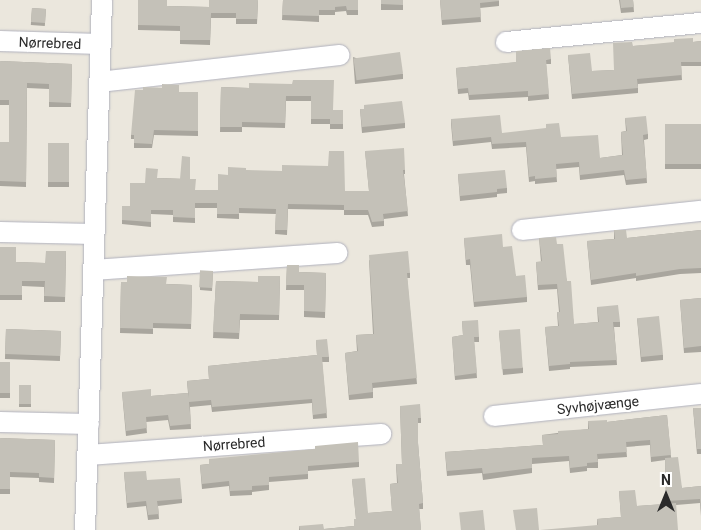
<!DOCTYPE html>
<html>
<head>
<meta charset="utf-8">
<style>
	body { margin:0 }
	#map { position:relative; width:701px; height:530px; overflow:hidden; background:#ebe7dd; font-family:Roboto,sans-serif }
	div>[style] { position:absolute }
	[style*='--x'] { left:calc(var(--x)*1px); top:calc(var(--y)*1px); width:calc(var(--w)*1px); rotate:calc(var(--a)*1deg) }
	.roads { filter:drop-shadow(0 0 1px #b0b1bd) drop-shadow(0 0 1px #b0b1bd) }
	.minor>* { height:20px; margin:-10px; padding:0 10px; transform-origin:10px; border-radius:10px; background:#fff }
	.wall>* { inset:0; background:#a9a69e; transform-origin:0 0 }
	.building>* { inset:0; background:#c4c1b8; transform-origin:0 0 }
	span { translate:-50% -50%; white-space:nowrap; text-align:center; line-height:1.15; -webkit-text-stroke:4.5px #fff; paint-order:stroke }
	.street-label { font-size:14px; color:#2a2a2a }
	.north { position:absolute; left:641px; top:470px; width:50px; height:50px; -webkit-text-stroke:4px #fff; paint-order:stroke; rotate:0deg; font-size:14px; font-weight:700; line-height:20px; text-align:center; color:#2a2a2a }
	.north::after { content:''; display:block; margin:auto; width:18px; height:22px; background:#2a2a2a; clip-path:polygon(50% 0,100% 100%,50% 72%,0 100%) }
</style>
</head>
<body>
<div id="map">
	<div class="roads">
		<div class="minor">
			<div style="--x:0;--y:41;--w:100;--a:1.7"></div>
			<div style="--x:506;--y:42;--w:196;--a:-5.6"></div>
			<div style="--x:99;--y:82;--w:242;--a:-6.4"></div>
			<div style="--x:522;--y:230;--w:180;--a:-6.1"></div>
			<div style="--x:0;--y:232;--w:94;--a:1.2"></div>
			<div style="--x:93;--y:270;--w:245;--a:-4"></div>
			<div style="--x:494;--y:416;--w:208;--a:-6.1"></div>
			<div style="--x:0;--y:422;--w:89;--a:1.3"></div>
			<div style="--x:88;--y:455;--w:294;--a:-4.1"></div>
			<div style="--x:85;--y:530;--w:530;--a:-88.16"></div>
		</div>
	</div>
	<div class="wall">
		<div style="clip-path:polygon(138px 0,167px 6px,209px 7px,258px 0,257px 24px,236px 24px,236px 18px,211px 18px,210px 45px,180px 44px,180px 31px,138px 30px)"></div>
		<div style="clip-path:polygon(283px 0,358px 0,358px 15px,347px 15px,346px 11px,335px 12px,335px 15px,319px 15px,319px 22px,282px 20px)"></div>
		<div style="left:381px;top:0;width:22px;height:10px"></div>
		<div style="clip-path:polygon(440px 0,499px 0,499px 6px,480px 8px,481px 22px,442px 25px)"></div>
		<div style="clip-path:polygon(619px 0,633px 0,634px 12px,621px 13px)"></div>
		<div style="left:32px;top:8px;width:14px;height:17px;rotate:4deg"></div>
		<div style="clip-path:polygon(674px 39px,693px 42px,701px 41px,701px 66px,681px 66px,682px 80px,638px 84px,638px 93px,572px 99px,568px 55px,592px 71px,614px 70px,633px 46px,674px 43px)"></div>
		<div style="clip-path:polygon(353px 57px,403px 74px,403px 79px,355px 84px)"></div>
		<div style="clip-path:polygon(551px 59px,551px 64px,546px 64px,549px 99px,528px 101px,528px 97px,469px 100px,468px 93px,458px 94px,456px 68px)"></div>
		<div style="clip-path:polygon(0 61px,72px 64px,71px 107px,49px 107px,49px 89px,27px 88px,26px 187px,0 186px,0 142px,9px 142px,9px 105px,0 105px)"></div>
		<div style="clip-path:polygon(292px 84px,333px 110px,343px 110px,343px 129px,330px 129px,330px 124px,311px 124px,311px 101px,286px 101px,285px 128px,242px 127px,242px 132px,220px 132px,221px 87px,249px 88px)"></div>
		<div style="clip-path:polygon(179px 92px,198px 92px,198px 136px,154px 135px,152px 148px,134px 148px,134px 139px,131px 139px,131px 135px)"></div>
		<div style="clip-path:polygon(360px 109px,364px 109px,405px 123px,405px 128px,362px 133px)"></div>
		<div style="clip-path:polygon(625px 118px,648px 134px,648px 139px,644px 140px,647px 183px,626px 185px,624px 175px,580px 180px,579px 167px,556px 169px,557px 182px,535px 184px,535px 181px,529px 182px,526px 147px,492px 149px,491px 142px,453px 146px,451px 124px,451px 119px,502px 133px,561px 137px,600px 158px,622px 155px,621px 132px,626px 131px)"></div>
		<div style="left:701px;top:124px;width:45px;height:36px;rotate:90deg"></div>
		<div style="left:48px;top:143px;width:21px;height:44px"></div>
		<div style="clip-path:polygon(365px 151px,405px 170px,405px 174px,404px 174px,408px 216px,384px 219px,384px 226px,372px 227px,368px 215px,344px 215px,344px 210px,288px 209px,287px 235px,275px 234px,276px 214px,239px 213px,239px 219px,217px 218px,217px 208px,195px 208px,195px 223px,173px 222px,173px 215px,151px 214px,151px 227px,122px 224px,122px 206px,130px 206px,145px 183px,157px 178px,190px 179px,195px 190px,218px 190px,228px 175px,246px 170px,345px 191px,369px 191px)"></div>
		<div style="clip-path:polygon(458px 174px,507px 188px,507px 193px,497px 194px,497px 197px,460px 201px)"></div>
		<div style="clip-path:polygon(614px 230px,627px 238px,701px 230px,701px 273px,680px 274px,636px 281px,636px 278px,591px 285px,587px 241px,614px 239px)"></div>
		<div style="clip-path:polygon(464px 238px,503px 247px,516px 276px,527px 297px,527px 302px,474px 307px,470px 265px,466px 265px)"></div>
		<div style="clip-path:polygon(539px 238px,557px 244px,567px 281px,574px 324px,598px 322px,597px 307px,620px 322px,620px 327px,614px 327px,617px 365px,570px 367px,570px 369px,549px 371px,545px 327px,558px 326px,557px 312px,559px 312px,557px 289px,538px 290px,536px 262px,541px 262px)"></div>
		<div style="clip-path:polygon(0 247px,16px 262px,45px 263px,66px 251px,65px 302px,44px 302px,44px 287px,22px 286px,22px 300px,0 300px)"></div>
		<div style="clip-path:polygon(369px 260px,410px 273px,410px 278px,407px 278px,417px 384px,373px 388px,373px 398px,349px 400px,345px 353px,357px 351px,356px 335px,373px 334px)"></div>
		<div style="clip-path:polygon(287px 265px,299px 272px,326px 273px,325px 318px,304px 317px,304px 290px,286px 290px)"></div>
		<div style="clip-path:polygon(213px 271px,212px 291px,200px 290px,200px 272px)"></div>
		<div style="clip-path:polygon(280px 276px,279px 320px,240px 320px,239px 339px,213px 338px,216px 281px,258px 282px)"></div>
		<div style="clip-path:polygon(121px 282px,192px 285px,191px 329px,153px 328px,153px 334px,120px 333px)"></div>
		<div style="clip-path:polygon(701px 298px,701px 352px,684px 353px,680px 300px)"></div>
		<div style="clip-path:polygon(637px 318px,663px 355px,663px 360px,641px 362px)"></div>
		<div style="clip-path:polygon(462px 321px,479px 337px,479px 342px,474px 342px,477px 378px,455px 380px,452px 337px,463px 335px)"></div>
		<div style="left:6px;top:329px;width:55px;height:30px;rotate:2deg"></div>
		<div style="clip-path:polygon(499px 332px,523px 368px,523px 373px,503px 375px)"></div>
		<div style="clip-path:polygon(316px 340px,329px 357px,329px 362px,322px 362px,327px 418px,313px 419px,312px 403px,212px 412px,211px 405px,190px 407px,191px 429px,170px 430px,168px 420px,146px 422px,147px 433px,126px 436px,122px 392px,151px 396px,188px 393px,187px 381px,209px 379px,208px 366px,317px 355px)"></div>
		<div style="left:0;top:362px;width:10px;height:36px"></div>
		<div style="left:19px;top:385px;width:12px;height:22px"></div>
		<div style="clip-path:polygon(400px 406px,421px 418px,421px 423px,418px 423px,418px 443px,423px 503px,423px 509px,419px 509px,421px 530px,299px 530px,299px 526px,324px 529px,354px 526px,356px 519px,352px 479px,368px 513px,392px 511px,390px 484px,397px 483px,396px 464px,402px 464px)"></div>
		<div style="clip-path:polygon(693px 408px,701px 408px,701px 454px,697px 454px)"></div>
		<div style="clip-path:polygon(667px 415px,671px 457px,682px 488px,701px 486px,701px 516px,700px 503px,676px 505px,597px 525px,597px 519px,621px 517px,619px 491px,637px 506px,666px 504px,665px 460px,651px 462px,650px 445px,626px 447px,627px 457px,598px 459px,598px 468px,587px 468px,587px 471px,570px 473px,569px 461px,532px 464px,532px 473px,483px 480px,482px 473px,447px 476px,445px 452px,543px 445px,542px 435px,588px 429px,588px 421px,607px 422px)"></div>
		<div style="clip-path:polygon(0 438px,55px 440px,54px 483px,39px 482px,39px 478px,10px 477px,10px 494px,0 494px)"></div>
		<div style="clip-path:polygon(209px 459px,359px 462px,359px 467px,308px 471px,308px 479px,269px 482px,269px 490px,252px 492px,252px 495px,230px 496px,229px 486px,202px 489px,200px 465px,209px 464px)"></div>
		<div style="clip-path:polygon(124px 472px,147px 480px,182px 499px,182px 503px,158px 506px,159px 519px,148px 520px,146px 506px,127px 508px)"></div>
	</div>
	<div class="building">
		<div style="clip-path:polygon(138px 0,167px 0,167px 6px,209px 7px,209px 0,258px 0,257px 19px,236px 19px,236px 13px,211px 13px,210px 40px,180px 40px,180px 26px,138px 25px)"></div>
		<div style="clip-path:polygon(283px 0,358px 0,358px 10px,347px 10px,346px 6px,335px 7px,335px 10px,319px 10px,319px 16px,282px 15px)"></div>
		<div style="clip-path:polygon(381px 0,403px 0,403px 5px,381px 4px)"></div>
		<div style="clip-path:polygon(440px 0,499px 0,499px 1px,480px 3px,481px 17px,442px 20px)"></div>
		<div style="clip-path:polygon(620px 0,633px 0,634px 7px,621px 8px)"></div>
		<div style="left:32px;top:8px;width:14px;height:14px;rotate:4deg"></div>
		<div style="clip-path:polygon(693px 38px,693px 42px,701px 41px,701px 62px,681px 62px,682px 75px,637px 79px,638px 88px,572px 94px,568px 55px,590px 53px,592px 71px,614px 70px,613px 43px,632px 42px,633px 46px,674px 42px,674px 39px)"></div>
		<div style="clip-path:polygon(550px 48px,551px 59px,546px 59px,549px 94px,528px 96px,528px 91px,469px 95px,468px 88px,458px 89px,456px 68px,516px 62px,516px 51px)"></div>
		<div style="left:400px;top:52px;width:22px;height:47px;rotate:82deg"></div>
		<div style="clip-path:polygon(0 61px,72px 64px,71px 103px,49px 102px,49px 84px,27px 83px,26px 182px,0 181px,0 142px,9px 142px,9px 100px,0 100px)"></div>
		<div style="clip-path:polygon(293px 80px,334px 80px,333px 110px,343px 110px,343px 124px,330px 124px,330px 119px,311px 119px,311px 96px,286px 96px,285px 123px,242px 122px,242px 127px,220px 127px,221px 87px,249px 88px,249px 83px,292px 84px)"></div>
		<div style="clip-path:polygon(162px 84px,179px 85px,179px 92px,198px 92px,198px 131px,154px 130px,152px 144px,134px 143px,134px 135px,131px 135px,135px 90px,143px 90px,143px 87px,162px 88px)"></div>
		<div style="clip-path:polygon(402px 101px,405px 123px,362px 127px,360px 109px,364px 109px,364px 105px)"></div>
		<div style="clip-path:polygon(500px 115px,502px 133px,546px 128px,546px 124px,559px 123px,561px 137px,598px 135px,600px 158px,623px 155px,621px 132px,627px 131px,625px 118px,646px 116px,648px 134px,643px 135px,647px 178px,626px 180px,624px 170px,580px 175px,579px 162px,556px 164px,557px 177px,535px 179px,535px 176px,529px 177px,526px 142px,492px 144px,491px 137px,453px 141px,451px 119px)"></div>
		<div style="left:701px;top:124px;width:40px;height:36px;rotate:90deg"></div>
		<div style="left:48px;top:143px;width:21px;height:39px"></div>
		<div style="clip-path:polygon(404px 148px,405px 170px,403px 170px,408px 211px,383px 214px,384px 221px,372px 222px,368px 210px,344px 210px,344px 205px,288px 204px,287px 230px,275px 230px,276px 209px,239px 208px,239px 214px,217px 214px,217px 203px,195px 203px,195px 218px,173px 217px,173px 210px,151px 210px,151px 222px,122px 220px,122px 206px,130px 206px,130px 183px,145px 183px,146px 168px,158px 169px,157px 178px,180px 179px,182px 156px,190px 157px,190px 179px,196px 179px,195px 190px,218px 190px,218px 174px,228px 175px,228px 167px,246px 168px,246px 170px,282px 171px,282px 165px,328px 166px,329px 151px,344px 151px,345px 191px,369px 191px,365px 151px)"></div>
		<div style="clip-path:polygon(505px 170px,507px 188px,497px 189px,497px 192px,460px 196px,458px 174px)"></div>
		<div style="clip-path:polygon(614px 230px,626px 230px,627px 238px,701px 230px,701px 268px,680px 269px,636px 276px,636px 273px,591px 280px,587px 241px,615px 239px)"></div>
		<div style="clip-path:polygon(502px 234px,503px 247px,512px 246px,516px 276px,525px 275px,527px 297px,474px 302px,470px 259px,466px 260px,464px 238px)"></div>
		<div style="clip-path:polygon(556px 237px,557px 244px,563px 244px,567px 281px,571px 281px,574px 324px,599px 322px,597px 307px,618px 305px,620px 322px,613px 322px,617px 360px,570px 362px,570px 364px,549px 366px,545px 327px,559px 326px,557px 312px,560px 312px,557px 284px,538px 285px,536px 262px,542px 261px,539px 238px)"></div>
		<div style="clip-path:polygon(0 247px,16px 247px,16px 262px,45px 263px,46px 251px,66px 251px,65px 297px,44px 296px,45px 281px,22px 281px,22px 295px,0 295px)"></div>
		<div style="clip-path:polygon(408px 251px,410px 273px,407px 273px,417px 378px,372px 383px,373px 392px,349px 395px,345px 353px,358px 351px,356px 335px,374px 334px,369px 255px)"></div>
		<div style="clip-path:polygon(287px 265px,299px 265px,299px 272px,326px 273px,325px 312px,304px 311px,304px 285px,286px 285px)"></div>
		<div style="left:213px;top:271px;width:17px;height:13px;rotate:93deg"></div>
		<div style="clip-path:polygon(127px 276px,167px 277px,166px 284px,192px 285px,191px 324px,153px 323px,153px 329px,120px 328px,121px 282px,127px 282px)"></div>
		<div style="clip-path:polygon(258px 276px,280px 276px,279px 315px,240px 314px,239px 333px,213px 332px,216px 281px,258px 282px)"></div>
		<div style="clip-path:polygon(701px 298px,701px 346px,684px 348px,680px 300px)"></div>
		<div style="left:659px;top:316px;width:39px;height:22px;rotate:84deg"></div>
		<div style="clip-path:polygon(478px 320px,479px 337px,474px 337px,477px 373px,455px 376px,452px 337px,463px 335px,462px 321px)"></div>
		<div style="left:6px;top:329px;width:55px;height:25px;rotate:2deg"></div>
		<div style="left:520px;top:329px;width:39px;height:21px;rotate:86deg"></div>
		<div style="clip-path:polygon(327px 339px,329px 357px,322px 357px,327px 413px,313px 415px,312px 399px,212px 407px,211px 400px,189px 402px,191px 424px,170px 426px,168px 415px,146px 417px,147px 428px,126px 431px,122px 392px,151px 389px,151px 396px,188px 393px,189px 398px,187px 381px,209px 379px,208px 366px,317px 355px,316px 340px)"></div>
		<div style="left:0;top:362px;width:10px;height:31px"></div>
		<div style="left:19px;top:385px;width:12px;height:19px"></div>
		<div style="clip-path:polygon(420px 404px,421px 418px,418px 418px,418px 443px,423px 503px,419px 504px,421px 530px,300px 530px,299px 526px,323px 524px,324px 529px,354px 526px,354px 519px,356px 519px,352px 479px,365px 478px,368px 513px,392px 511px,390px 484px,398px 483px,396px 464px,402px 464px,400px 406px)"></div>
		<div style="clip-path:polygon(693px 408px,701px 408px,701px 449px,697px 449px)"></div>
		<div style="clip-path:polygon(667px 415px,671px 455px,651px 457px,650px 440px,626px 442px,627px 452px,597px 454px,598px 462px,587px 463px,587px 466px,570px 468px,569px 456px,532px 458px,532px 468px,483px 474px,482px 468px,447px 471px,445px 452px,543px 445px,542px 435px,558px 434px,558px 431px,589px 429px,588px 421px,607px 420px,607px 422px)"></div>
		<div style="clip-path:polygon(0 438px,55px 440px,54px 478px,39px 477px,39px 473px,10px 472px,10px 489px,0 489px)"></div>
		<div style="clip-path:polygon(358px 442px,359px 462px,308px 466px,308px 474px,269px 477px,269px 485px,252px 486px,252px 490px,230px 491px,229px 481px,202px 484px,200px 465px,209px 464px,209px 459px,315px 449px,315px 446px)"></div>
		<div style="clip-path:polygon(678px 457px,682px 488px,701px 486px,701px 511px,700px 499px,666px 501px,665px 458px)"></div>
		<div style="clip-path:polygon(146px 471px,147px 480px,180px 478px,182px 499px,157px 501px,159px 514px,148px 515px,146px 501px,127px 503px,124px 472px)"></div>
		<div style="clip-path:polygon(635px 490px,637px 506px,676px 503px,678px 530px,540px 530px,598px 525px,597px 519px,621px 517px,619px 491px)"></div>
		<div style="clip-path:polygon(537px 508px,539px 530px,516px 530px,513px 510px)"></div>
		<div style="left:483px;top:510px;width:20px;height:24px;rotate:84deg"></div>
	</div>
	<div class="street-label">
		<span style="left:50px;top:43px;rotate:2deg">Nørrebred</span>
		<span style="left:598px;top:405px;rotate:-6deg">Syvhøjvænge</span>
		<span style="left:234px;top:444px;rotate:-4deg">Nørrebred</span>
	</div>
	<div class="north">N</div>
</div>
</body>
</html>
